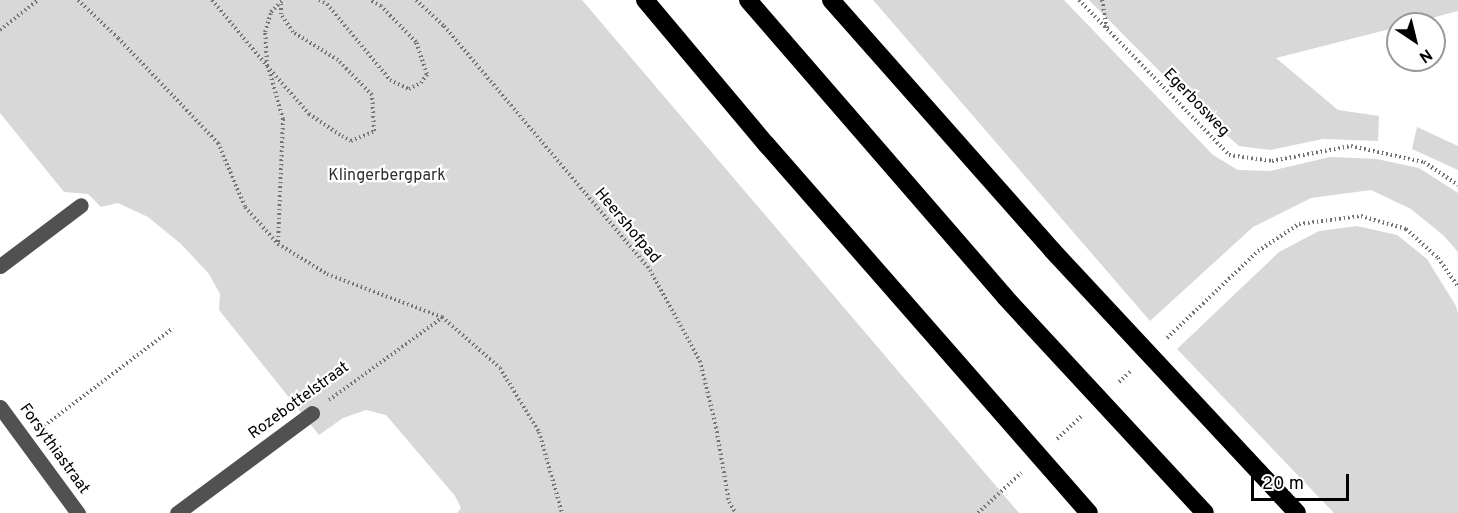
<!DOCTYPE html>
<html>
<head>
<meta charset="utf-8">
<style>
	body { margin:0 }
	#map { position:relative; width:1458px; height:513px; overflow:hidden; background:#fff; font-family:Overpass,sans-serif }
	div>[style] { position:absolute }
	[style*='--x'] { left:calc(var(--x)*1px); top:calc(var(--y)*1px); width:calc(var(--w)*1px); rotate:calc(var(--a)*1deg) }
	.green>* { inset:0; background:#d8d8d8 }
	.path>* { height:4px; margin-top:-2px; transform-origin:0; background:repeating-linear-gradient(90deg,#737373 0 1.5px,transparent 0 4.5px) }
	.minor>* { height:15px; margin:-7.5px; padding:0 7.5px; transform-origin:7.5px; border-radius:7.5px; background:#515151 }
	.highway>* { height:18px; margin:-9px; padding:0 9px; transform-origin:9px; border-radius:9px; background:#000 }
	span { translate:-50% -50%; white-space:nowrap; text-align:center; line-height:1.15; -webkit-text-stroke:4.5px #fff; paint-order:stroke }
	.street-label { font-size:16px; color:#000 }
	.park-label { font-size:16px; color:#2f2f2f }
	.north { position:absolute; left:1386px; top:12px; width:60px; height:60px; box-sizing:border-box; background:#fff; border:2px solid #999; border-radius:50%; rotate:145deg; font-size:16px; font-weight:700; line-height:24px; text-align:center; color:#000 }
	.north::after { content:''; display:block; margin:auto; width:21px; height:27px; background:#000; clip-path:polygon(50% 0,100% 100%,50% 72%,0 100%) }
	.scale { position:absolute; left:1251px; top:474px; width:98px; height:27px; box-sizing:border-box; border:3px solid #000; border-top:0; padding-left:8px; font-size:18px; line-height:21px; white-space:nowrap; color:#000; -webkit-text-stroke:4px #fff; paint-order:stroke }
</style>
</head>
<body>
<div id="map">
	<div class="green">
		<div style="clip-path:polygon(0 0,582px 0,1019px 513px,457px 513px,461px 508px,455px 496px,386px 415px,366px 410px,343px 418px,319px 435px,219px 310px,220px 294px,209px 274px,181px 244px,148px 217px,118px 203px,101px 207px,88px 194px,64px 192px,0 113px)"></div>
		<div style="clip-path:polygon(873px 0,1064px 0,1213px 155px,1238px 170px,1270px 171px,1330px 157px,1377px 159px,1419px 168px,1458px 193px,1458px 252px,1444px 236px,1411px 209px,1371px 190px,1311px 198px,1253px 227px,1150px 321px)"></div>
		<div style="clip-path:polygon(1089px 0,1458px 0,1458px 11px,1409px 24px,1398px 24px,1398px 27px,1276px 58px,1338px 110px,1379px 116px,1378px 141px,1323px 139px,1270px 150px,1239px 146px,1201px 113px)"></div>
		<div style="clip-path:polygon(1417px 127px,1458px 146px,1458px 170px,1412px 149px)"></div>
		<div style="clip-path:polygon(1357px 226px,1397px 235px,1427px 259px,1456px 306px,1458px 314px,1458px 513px,1334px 513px,1177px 349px,1279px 252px,1319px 231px)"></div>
	</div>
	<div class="path">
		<div style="--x:78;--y:0;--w:55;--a:43.5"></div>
		<div style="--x:118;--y:38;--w:145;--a:46.4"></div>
		<div style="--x:218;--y:143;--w:69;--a:67.1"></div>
		<div style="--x:245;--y:207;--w:50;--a:48.3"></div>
		<div style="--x:278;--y:244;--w:57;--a:31.5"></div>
		<div style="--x:327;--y:274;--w:123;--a:20.5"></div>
		<div style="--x:442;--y:317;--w:77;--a:41.3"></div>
		<div style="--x:500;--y:368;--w:75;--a:58.6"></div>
		<div style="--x:539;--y:432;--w:84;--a:74.1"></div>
		<div style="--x:212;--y:0;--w:86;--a:50.2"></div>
		<div style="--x:267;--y:66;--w:34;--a:-93"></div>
		<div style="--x:265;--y:32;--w:21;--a:-73"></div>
		<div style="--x:271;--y:12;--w:17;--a:-45"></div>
		<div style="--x:319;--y:0;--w:9;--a:27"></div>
		<div style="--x:327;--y:4;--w:99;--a:50.3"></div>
		<div style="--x:390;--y:80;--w:21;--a:25"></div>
		<div style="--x:409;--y:89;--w:13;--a:-27"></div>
		<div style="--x:421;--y:83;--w:11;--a:-56"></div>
		<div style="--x:427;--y:74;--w:34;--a:-109"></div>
		<div style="--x:416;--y:42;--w:50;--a:-134.2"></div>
		<div style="--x:381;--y:6;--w:13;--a:-151"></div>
		<div style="--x:416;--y:0;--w:38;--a:43"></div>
		<div style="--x:444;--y:26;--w:319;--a:49.8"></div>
		<div style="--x:650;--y:270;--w:104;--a:61.2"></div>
		<div style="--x:700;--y:361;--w:68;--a:76.4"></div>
		<div style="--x:716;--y:427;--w:76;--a:80.2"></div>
		<div style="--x:729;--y:502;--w:13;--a:58"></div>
		<div style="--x:1079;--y:0;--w:216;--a:45.9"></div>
		<div style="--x:1229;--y:155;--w:43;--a:7.9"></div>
		<div style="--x:1272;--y:161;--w:80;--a:-10.8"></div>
		<div style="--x:1351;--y:146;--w:75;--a:12.4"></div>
		<div style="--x:1424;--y:162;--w:41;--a:34.1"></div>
		<div style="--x:1102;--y:0;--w:29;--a:80"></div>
		<div style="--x:0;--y:30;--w:48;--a:-38.3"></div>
		<div style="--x:267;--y:66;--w:64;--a:48.8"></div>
		<div style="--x:309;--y:114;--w:40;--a:34"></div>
		<div style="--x:342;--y:136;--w:10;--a:29"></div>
		<div style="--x:351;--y:141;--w:25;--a:-23"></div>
		<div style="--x:374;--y:131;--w:36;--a:-93"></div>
		<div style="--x:372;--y:95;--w:49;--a:-134.2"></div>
		<div style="--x:338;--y:60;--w:53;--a:-148.1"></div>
		<div style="--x:293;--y:32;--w:22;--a:-124"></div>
		<div style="--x:281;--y:14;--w:11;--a:-90"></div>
		<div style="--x:269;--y:70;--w:51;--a:74.1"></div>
		<div style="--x:283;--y:119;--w:124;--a:92.3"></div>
		<div style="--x:1167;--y:338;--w:126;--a:-43.7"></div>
		<div style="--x:1258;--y:251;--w:49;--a:-33.4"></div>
		<div style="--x:1299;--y:224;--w:63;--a:-7.4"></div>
		<div style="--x:1361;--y:216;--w:47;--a:16.1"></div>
		<div style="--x:1406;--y:229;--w:43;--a:42.2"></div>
		<div style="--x:1438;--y:258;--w:35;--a:55"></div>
		<div style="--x:1119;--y:382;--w:16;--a:-43"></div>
		<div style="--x:329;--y:400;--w:140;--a:-36"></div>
		<div style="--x:44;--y:426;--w:162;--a:-37.2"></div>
		<div style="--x:1057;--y:439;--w:34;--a:-43"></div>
		<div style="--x:978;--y:513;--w:59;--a:-42.9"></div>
	</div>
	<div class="minor">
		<div style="--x:0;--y:266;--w:101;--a:-37"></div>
		<div style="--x:0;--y:407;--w:132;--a:53.7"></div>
		<div style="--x:177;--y:513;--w:168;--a:-36.5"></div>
	</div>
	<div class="highway">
		<div style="--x:645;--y:0;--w:188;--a:50"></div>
		<div style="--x:766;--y:144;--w:490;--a:48.8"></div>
		<div style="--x:748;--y:0;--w:393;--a:49.1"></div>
		<div style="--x:1005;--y:297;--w:294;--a:47.2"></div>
		<div style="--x:831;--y:0;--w:334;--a:48.5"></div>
		<div style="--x:1052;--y:250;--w:359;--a:47"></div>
	</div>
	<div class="street-label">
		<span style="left:1196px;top:103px;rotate:46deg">Egerbosweg</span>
		<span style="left:627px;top:226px;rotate:50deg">Heershofpad</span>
		<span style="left:299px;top:401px;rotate:-36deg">Rozebottelstraat</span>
		<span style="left:54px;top:449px;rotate:54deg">Forsythiastraat</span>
	</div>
	<div class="park-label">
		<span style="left:387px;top:176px">Klingerbergpark</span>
	</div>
	<div class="north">N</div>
	<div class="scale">20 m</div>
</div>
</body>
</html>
